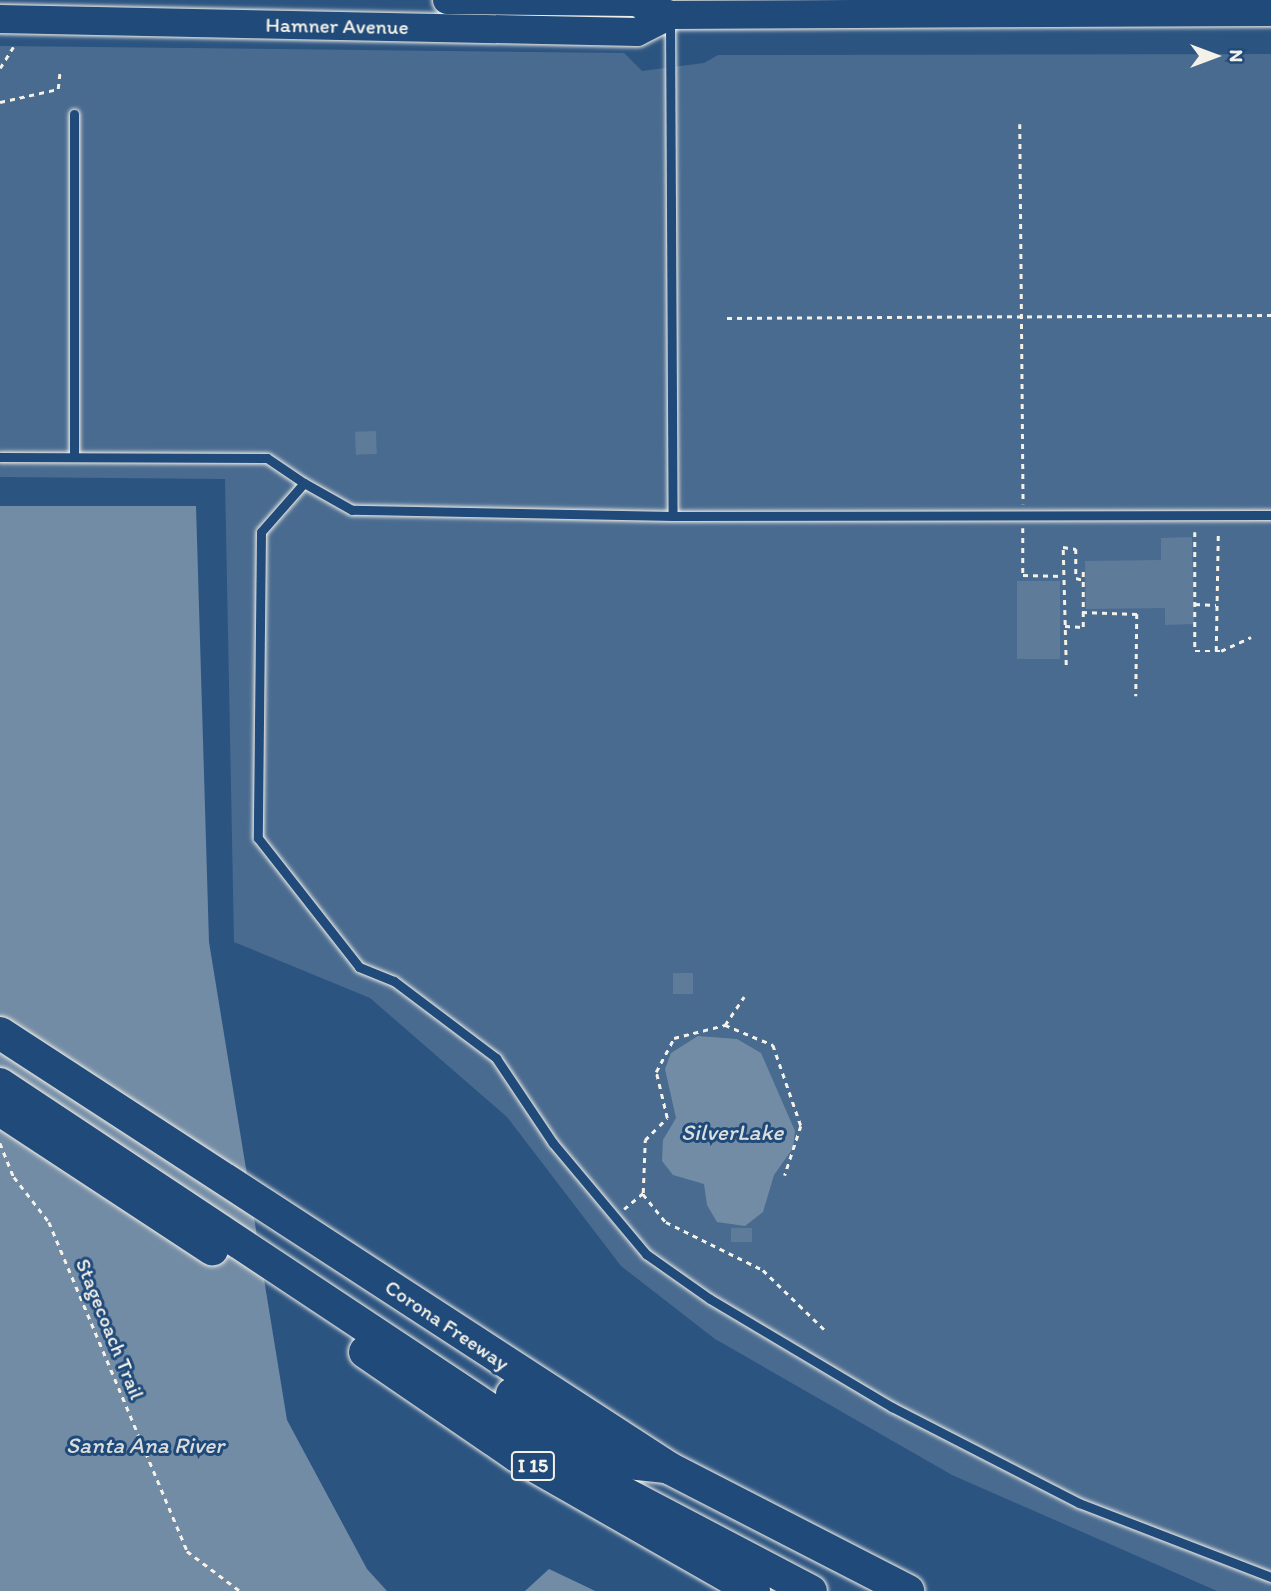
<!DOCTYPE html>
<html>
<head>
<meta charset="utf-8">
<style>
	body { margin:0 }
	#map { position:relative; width:1271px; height:1591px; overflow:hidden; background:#2c5481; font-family:Itim,sans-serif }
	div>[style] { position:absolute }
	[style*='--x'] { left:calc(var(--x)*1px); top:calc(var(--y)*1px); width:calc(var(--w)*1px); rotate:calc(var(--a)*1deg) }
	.green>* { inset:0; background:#496b90 }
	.water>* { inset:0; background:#738ca6 }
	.building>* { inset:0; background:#5e7b9a; transform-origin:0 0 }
	.path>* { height:2.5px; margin-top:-1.25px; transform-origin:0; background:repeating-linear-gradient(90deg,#f4f1e8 0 5px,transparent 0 10px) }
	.roads { filter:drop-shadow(0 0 2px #f4f1e8) drop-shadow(0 0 2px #f4f1e8) }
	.service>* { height:9px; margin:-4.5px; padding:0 4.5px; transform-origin:4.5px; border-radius:4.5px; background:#1f4a7a }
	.primary>* { height:28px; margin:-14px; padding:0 14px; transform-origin:14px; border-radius:14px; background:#1f4a7a }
	.motorway>* { height:32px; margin:-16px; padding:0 16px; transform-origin:16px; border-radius:16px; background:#1f4a7a }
	span { translate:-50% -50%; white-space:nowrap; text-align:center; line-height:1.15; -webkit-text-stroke:6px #1f4a7a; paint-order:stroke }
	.shield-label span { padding:2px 5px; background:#1f4a7a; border:2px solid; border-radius:5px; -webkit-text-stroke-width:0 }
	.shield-label { font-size:19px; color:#f4f1e8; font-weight:700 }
	.street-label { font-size:21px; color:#f4f1e8 }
	.water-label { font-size:23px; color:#dadddb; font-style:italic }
	.north { position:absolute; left:1180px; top:21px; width:70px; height:70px; -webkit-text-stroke:5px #1f4a7a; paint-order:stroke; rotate:90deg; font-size:19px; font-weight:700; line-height:28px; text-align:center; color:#f4f1e8 }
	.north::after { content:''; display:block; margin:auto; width:24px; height:32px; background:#f4f1e8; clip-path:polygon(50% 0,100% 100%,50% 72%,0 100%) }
</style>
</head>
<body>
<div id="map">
	<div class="green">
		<div style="clip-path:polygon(0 46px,624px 53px,642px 71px,704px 63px,718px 55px,1271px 54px,1271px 1591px,1217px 1591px,952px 1475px,715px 1339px,621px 1266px,507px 1117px,370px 998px,234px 942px,225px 479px,0 477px)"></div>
	</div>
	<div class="water">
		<div style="clip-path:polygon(0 506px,196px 506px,209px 942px,287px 1420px,367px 1569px,387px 1591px,0 1591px)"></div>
		<div style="clip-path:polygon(698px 1036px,737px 1039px,761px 1053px,795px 1131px,793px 1148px,774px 1175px,763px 1212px,745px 1226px,717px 1222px,707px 1205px,704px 1184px,673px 1175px,662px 1161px,663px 1140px,676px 1118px,665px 1069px,671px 1053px)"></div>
		<div style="clip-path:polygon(549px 1569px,587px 1587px,595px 1591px,525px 1591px)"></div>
	</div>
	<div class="building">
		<div style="left:376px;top:431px;width:23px;height:21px;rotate:88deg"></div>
		<div style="clip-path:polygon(1192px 537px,1194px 624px,1165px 625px,1165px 608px,1086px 609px,1085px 561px,1161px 560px,1161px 538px)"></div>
		<div style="left:1017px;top:581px;width:43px;height:78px"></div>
		<div style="left:673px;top:973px;width:20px;height:21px"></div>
		<div style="left:752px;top:1228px;width:14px;height:21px;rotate:90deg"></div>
	</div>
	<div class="path">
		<div style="--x:0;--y:68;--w:25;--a:-58"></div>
		<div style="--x:0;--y:102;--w:59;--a:-12.6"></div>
		<div style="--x:58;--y:89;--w:19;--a:-84"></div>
		<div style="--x:1020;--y:124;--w:380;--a:89.5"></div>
		<div style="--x:727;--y:318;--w:544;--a:-0.32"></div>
		<div style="--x:1023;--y:528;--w:47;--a:90"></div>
		<div style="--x:1023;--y:575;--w:40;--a:1.4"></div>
		<div style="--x:1195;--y:532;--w:119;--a:90"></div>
		<div style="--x:1195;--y:651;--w:26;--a:0"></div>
		<div style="--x:1221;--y:651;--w:33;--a:-25"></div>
		<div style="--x:1195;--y:604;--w:21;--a:3"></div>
		<div style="--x:1082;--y:612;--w:55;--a:2.1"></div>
		<div style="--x:1137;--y:614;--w:82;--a:90.7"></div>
		<div style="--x:1065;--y:626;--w:18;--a:3"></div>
		<div style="--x:1083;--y:627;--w:59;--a:-90"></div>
		<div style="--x:1216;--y:651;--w:117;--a:-89"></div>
		<div style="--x:1066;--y:665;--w:118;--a:-91.5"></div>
		<div style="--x:1063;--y:547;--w:13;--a:9"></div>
		<div style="--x:1076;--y:549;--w:29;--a:90"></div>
		<div style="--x:1076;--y:578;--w:7;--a:16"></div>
		<div style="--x:725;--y:1025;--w:52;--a:22.6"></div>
		<div style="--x:773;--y:1045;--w:86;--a:70.9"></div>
		<div style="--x:801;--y:1126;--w:52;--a:108.1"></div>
		<div style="--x:0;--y:1143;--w:37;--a:68"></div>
		<div style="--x:14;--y:1177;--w:57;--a:52.1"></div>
		<div style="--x:49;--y:1222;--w:357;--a:67.2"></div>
		<div style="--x:187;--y:1551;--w:66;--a:37"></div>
		<div style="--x:643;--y:1194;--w:36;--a:51"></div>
		<div style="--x:666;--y:1222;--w:108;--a:26.3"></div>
		<div style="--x:763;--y:1270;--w:86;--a:44.1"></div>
		<div style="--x:624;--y:1209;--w:25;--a:-40"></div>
		<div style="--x:643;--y:1193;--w:53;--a:-87.8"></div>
		<div style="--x:645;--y:1140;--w:31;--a:-45"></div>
		<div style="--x:667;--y:1118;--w:47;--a:-103.4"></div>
		<div style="--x:656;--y:1072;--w:38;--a:-62"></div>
		<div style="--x:674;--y:1038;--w:53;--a:-14.3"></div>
		<div style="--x:725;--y:1025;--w:34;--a:-56"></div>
	</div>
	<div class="roads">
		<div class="service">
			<div style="--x:670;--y:21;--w:495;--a:89.7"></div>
			<div style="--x:673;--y:516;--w:598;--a:-0.1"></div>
			<div style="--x:74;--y:114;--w:343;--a:90"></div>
			<div style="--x:0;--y:457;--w:267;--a:0.2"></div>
			<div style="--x:267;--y:458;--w:45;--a:34"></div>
			<div style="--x:673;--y:516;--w:321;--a:-178.9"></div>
			<div style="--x:352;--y:510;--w:55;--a:-150.6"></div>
			<div style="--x:304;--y:483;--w:65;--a:131.3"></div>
			<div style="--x:261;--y:532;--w:306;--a:90.6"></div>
			<div style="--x:258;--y:838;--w:164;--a:51.9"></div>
			<div style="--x:359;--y:967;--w:38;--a:22"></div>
			<div style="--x:394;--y:981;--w:128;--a:37"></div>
			<div style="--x:496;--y:1058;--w:102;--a:56.2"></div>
			<div style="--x:553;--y:1143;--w:145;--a:50"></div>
			<div style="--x:646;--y:1254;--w:78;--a:35.1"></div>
			<div style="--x:710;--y:1299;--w:212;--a:30.7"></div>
			<div style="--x:892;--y:1407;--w:210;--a:27.2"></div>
			<div style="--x:1079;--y:1503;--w:206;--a:21.1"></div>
		</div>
		<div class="primary">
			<div style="--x:447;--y:0;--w:188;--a:0.6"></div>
			<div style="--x:635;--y:2;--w:37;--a:20"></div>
			<div style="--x:670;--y:15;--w:601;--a:-0.29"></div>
			<div style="--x:0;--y:19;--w:637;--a:1.17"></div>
			<div style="--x:637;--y:32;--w:37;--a:-27"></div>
		</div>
		<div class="motorway">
			<div style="--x:0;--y:1033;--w:798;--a:33.03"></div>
			<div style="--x:669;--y:1468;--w:269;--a:27.2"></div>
			<div style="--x:0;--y:1084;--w:703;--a:33.58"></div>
			<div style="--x:586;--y:1473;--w:254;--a:27.7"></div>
			<div style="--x:0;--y:1110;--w:254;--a:33.3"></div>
			<div style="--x:365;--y:1352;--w:184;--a:34.4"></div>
			<div style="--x:517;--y:1456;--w:273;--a:29.7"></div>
			<div style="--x:512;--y:1394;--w:127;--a:32.4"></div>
			<div style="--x:619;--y:1462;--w:45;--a:6.3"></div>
		</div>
	</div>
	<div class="shield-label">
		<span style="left:533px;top:1466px">I 15</span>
	</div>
	<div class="street-label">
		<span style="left:337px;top:26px;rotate:1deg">Hamner Avenue</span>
		<span style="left:447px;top:1325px;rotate:34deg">Corona Freeway</span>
		<span style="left:110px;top:1329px;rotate:68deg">Stagecoach Trail</span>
	</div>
	<div class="water-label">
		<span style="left:732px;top:1132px">SilverLake</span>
		<span style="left:145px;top:1445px">Santa Ana River</span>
	</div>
	<div class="north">N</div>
</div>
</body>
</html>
